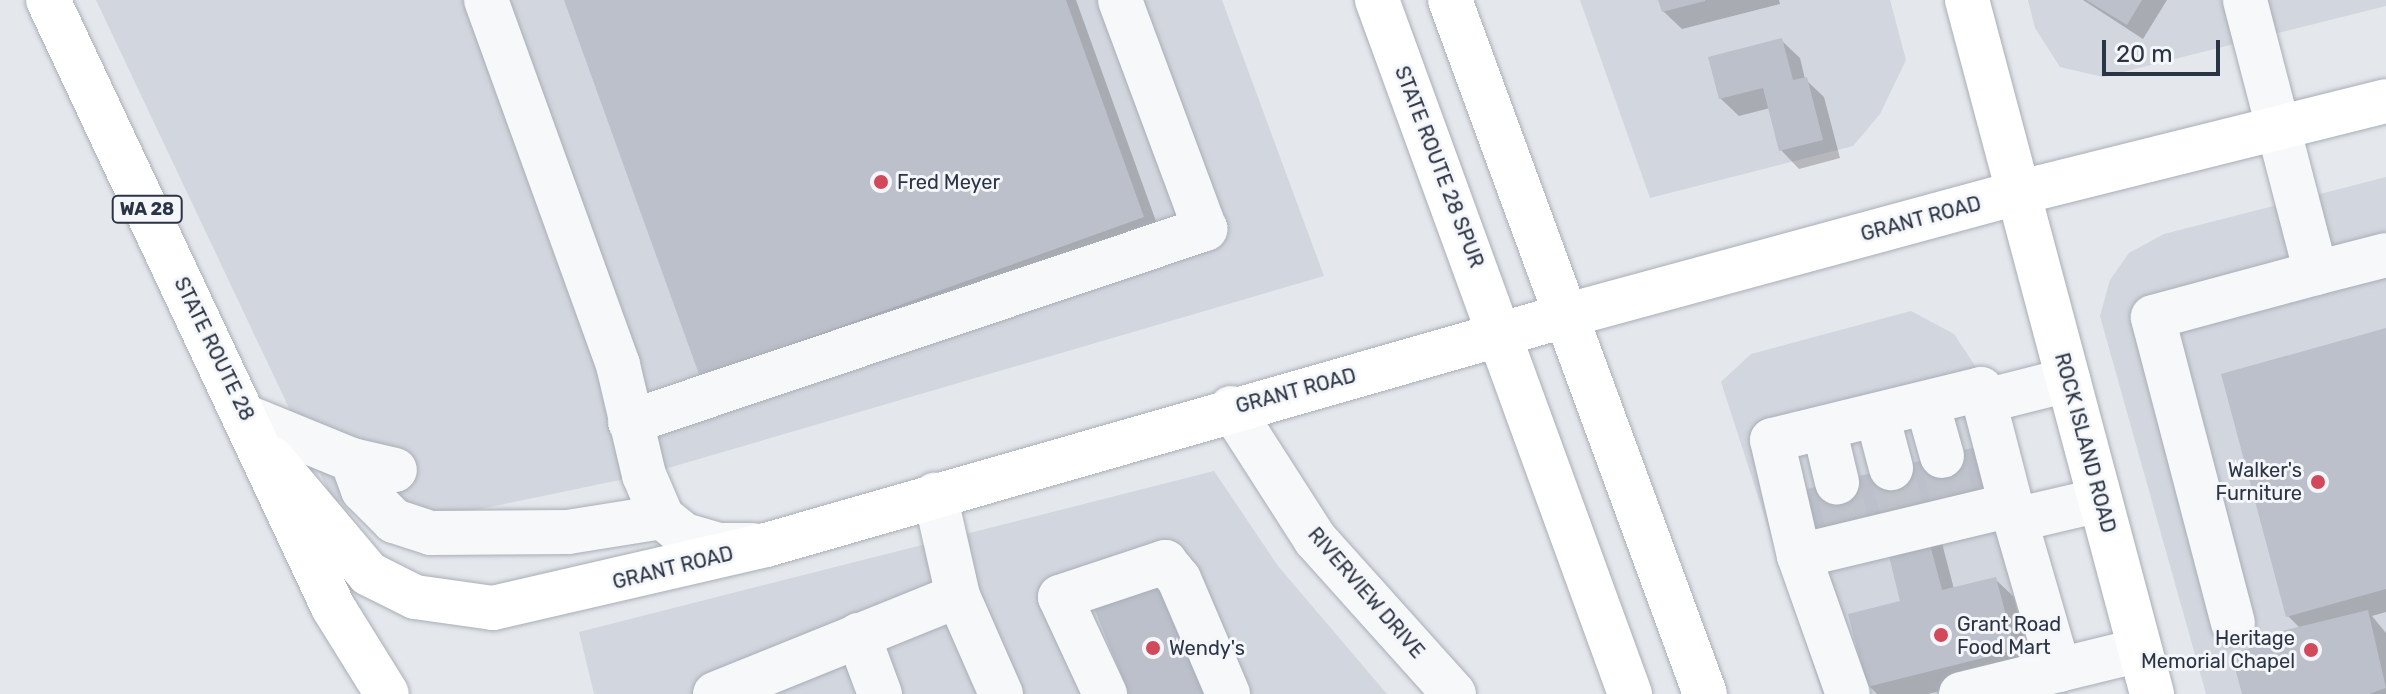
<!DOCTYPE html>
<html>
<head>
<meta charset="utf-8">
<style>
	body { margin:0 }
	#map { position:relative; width:2386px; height:694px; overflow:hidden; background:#e4e7ec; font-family:Rubik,sans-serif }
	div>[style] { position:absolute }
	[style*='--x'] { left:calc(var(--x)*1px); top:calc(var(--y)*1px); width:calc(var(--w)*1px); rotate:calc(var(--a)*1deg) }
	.built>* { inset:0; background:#d2d6de }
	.shadow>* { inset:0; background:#0003 }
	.building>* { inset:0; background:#bbc0ca }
	.minor-tunnel>* { height:44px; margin-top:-22px; transform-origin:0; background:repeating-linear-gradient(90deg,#bfc3cb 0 44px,transparent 0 66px) }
	.roads { filter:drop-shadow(0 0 2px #a9aeb7) drop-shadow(0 0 2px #a9aeb7) }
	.minor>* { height:44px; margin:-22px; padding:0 22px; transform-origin:22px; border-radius:22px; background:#f7f8fa }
	.major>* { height:44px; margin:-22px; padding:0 22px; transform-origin:22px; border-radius:22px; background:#fff }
	.highway>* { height:44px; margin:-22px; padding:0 22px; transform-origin:22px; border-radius:22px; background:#fff }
	.dots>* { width:22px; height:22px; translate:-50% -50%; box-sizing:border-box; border:4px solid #f4f6f9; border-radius:50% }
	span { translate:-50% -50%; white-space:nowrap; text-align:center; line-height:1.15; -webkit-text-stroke:6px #f4f6f9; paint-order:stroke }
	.shield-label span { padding:2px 6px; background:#f4f6f9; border:2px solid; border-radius:6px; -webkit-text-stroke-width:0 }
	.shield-label { font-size:18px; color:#2b3445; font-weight:700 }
	.street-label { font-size:20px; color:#2b3445 }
	.poi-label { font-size:20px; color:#2b3445 }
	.left { translate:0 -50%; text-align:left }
	.right { translate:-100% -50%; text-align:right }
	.scale { position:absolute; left:2102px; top:40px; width:118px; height:36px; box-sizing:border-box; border:4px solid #2b3445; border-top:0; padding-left:10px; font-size:24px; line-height:28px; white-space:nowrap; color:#2b3445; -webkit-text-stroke:6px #f4f6f9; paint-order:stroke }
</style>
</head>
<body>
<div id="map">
	<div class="built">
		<div style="clip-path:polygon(96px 0,1222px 0,1324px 276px,644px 475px,461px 513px,333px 501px)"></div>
		<div style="clip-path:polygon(1580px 0,1890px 0,1906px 60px,1880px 114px,1853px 146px,1650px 198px)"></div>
		<div style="clip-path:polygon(2028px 0,2386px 0,2386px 6px,2103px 77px,2060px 67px,2035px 28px)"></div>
		<div style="clip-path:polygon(2386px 177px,2386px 694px,2206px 694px,2100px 316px,2110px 280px,2129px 253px,2164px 234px)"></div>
		<div style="clip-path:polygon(1911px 311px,1954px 334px,1976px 367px,2068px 694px,1822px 694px,1721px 382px,1751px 354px)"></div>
		<div style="clip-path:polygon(1214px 471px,1278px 566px,1387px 694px,594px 694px,579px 632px)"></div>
	</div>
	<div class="shadow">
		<div style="clip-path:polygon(567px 0,1076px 0,1161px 235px,720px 394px)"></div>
		<div style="clip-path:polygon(1660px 0,1779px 0,1780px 4px,1682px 29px,1663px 11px)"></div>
		<div style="clip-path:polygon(2083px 0,2167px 0,2143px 39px)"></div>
		<div style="clip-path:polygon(1781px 40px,1800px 58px,1805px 79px,1824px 97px,1840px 158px,1799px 169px,1781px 150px,1770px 108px,1739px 116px,1720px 98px)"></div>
		<div style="clip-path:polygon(2386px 330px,2386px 612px,2372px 616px,2386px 633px,2386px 694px,2244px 694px,2300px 628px,2288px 616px)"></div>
		<div style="clip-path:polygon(1938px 528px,1954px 589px,1995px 579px,2014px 597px,2032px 668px,1928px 694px,1877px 694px,1869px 686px)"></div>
	</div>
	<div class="building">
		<div style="clip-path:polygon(564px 0,1066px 0,1144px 217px,700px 377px)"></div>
		<div style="clip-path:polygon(1658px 0,1705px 0,1705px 1px,1662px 12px)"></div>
		<div style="clip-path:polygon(2086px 0,2142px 0,2127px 25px)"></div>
		<div style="clip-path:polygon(1782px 38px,1793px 80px,1807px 77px,1823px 140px,1779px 151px,1763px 88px,1719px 99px,1708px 57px)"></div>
		<div style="clip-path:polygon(2386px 328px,2386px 589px,2286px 617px,2221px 374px)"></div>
		<div style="clip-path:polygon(1976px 447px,1988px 492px,1921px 510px,1942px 590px,1996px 577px,2015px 650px,1867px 687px,1848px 614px,1900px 601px,1880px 520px,1811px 538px,1799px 491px)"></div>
		<div style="clip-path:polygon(1165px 574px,1213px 694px,1129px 694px,1092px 603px)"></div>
		<div style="clip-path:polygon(2368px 610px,2386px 688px,2369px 694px,2242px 694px,2231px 653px,2255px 647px,2253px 638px)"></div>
	</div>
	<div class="minor-tunnel">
		<div style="--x:1942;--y:456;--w:47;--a:76.6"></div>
		<div style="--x:1891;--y:468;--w:64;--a:75.5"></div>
		<div style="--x:1837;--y:482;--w:47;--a:76.6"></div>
	</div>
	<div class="roads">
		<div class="minor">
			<div style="--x:486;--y:0;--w:388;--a:70.1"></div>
			<div style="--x:618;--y:365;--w:113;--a:76.7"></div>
			<div style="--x:644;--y:475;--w:46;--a:66.8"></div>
			<div style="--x:662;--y:517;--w:28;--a:39"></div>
			<div style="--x:684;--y:535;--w:35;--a:16"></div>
			<div style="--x:718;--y:545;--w:35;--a:0"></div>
			<div style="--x:2316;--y:273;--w:72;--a:-14.4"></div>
			<div style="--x:1981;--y:389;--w:120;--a:75.5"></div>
			<div style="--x:2011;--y:505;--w:218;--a:166.5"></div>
			<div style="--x:1799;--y:556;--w:119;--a:-103.1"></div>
			<div style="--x:1772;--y:440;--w:215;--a:-13.7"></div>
			<div style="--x:1985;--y:401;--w:86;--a:-14.2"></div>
			<div style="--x:1927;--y:403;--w:55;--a:74.2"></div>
			<div style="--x:1231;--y:408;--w:156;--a:57.3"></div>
			<div style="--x:1315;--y:539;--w:208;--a:48.1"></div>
			<div style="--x:1877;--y:415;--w:55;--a:75.2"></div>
			<div style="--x:247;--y:417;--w:113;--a:22.3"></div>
			<div style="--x:352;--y:460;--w:44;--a:13.1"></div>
			<div style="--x:630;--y:422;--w:607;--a:-18.55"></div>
			<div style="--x:1205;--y:229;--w:244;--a:-110.4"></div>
			<div style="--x:1824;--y:428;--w:56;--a:76.5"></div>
			<div style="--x:352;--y:460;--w:32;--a:70"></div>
			<div style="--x:363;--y:490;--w:44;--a:45"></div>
			<div style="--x:394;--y:521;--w:39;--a:18"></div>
			<div style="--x:431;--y:533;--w:137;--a:-0.4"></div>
			<div style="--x:568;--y:532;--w:95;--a:-9.1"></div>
			<div style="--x:2011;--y:505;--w:172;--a:73.8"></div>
			<div style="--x:2015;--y:520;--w:87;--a:-13.2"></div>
			<div style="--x:1799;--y:556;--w:146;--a:70.5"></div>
			<div style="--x:958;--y:596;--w:107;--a:66.3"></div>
			<div style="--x:2233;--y:623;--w:316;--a:-104.7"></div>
			<div style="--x:2153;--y:317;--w:169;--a:-15.1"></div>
			<div style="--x:2316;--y:273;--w:282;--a:-104.6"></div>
			<div style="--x:858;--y:635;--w:63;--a:69.6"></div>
			<div style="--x:715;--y:694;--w:262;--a:-22"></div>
			<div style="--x:958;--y:596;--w:104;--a:-102.8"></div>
			<div style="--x:1105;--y:694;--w:107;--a:-114.9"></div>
			<div style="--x:1060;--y:597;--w:111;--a:-18.4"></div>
			<div style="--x:1165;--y:562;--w:22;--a:51"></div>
			<div style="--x:1179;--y:579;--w:125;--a:66.9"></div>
			<div style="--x:1961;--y:694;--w:184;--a:-13.8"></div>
		</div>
		<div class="major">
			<div style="--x:1377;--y:0;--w:739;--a:69.97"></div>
			<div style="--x:1967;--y:0;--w:718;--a:75.07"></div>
			<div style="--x:272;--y:459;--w:150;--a:49.9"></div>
			<div style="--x:369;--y:574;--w:51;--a:26.6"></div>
			<div style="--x:415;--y:597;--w:79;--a:8"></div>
			<div style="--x:493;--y:608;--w:280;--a:-13"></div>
			<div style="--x:766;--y:545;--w:834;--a:-16"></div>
			<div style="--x:1568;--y:315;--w:465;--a:-15.2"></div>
			<div style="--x:2017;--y:193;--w:380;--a:-14"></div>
		</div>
		<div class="highway">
			<div style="--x:48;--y:0;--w:671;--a:64.85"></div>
			<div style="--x:333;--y:607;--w:102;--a:58.2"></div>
			<div style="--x:1450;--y:0;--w:739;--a:69.82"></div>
		</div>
	</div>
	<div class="dots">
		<div style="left:881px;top:182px;background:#d1495b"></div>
		<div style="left:2318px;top:482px;background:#d1495b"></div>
		<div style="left:1941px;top:635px;background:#d1495b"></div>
		<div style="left:1153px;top:648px;background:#d1495b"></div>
		<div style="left:2311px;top:650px;background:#d1495b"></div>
	</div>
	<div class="shield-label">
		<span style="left:147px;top:209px">WA 28</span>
	</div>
	<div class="street-label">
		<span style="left:1439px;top:167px;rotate:69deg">STATE ROUTE 28 SPUR</span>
		<span style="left:1921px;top:219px;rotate:-15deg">GRANT ROAD</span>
		<span style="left:214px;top:349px;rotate:64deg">STATE ROUTE 28</span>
		<span style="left:1296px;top:391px;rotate:-15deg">GRANT ROAD</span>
		<span style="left:2085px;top:443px;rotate:75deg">ROCK ISLAND ROAD</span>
		<span style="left:673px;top:568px;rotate:-14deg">GRANT ROAD</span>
		<span style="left:1366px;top:593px;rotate:49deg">RIVERVIEW DRIVE</span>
	</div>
	<div class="poi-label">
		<span class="left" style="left:897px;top:182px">Fred Meyer</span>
		<span class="right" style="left:2302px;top:482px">Walker's<br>Furniture</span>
		<span class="left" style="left:1957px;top:636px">Grant Road<br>Food Mart</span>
		<span class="right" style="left:2295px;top:650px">Heritage<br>Memorial Chapel</span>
		<span class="left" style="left:1169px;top:648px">Wendy's</span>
	</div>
	<div class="scale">20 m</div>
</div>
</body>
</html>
